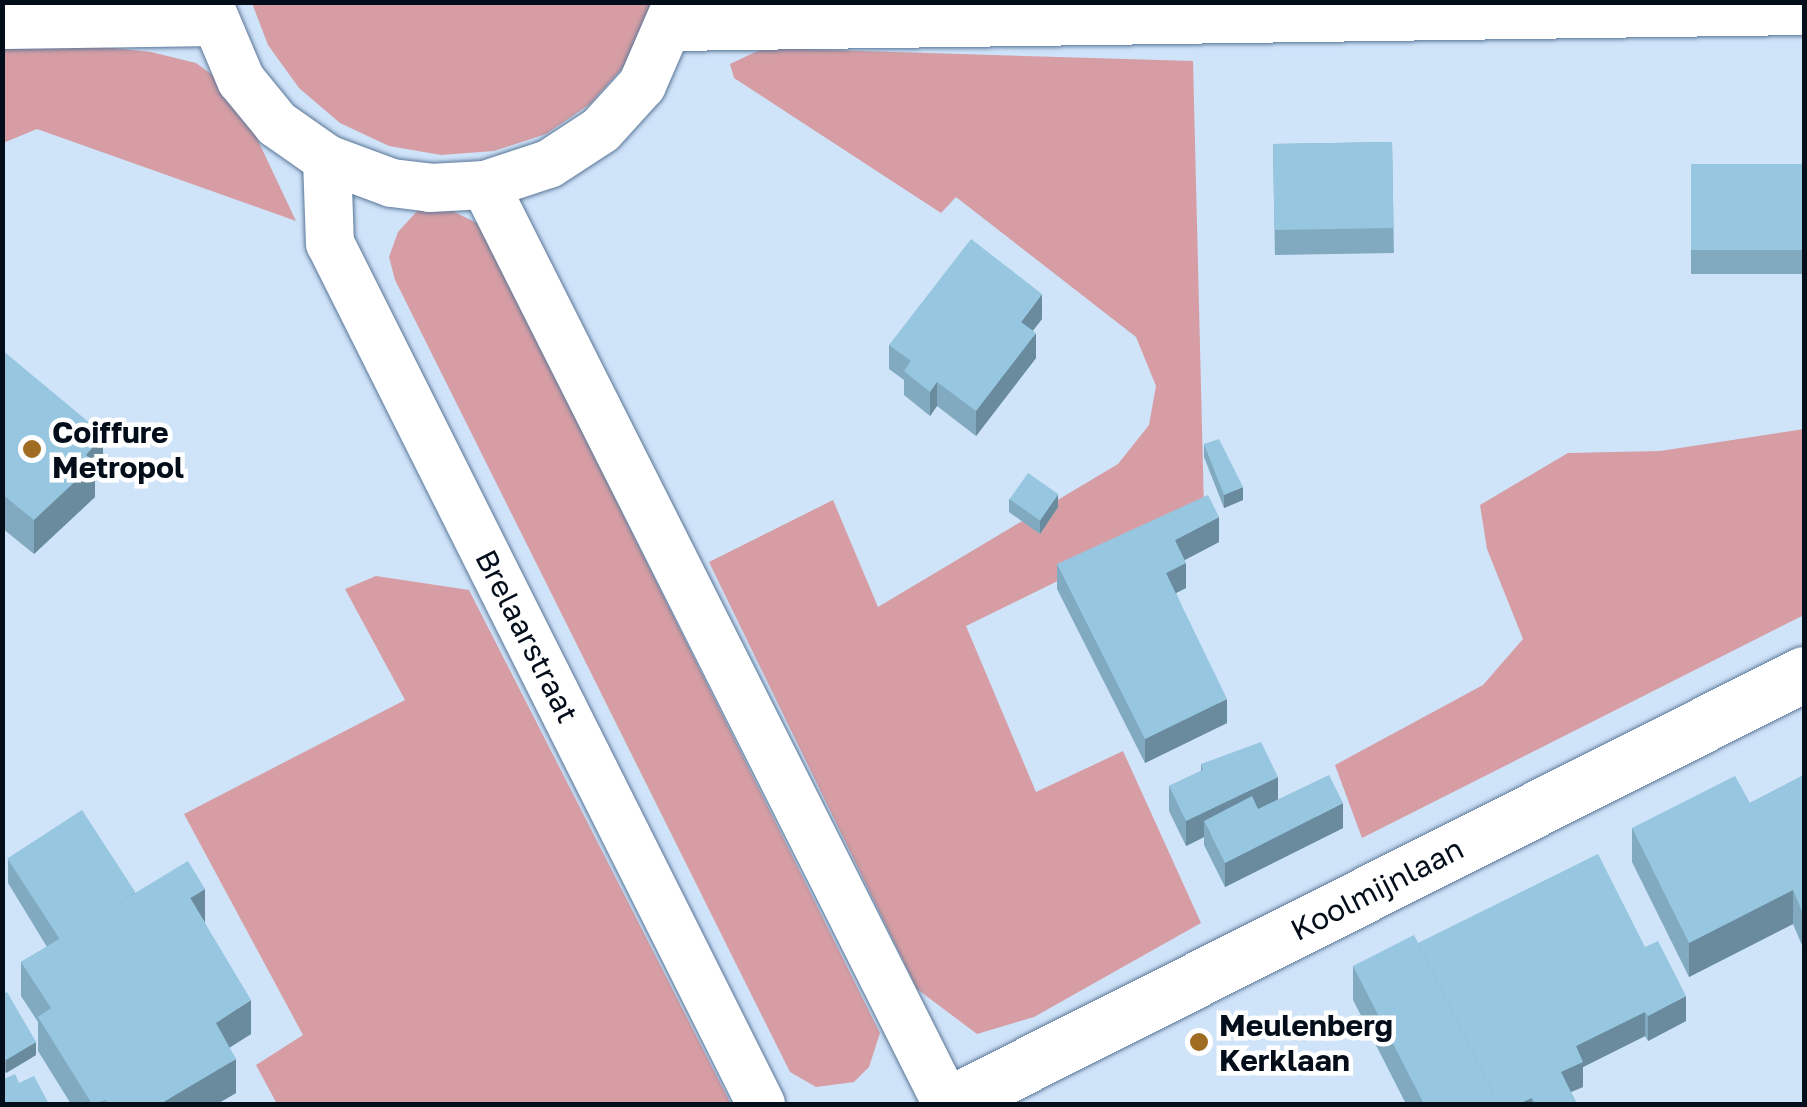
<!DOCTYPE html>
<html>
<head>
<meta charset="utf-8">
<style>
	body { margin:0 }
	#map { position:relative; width:1807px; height:1107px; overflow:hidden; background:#cfe3f9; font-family:"Golos Text",sans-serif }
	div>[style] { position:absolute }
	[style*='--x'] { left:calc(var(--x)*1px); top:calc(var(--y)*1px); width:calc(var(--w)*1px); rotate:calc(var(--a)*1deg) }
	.green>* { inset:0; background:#d69ea4 }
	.roads { filter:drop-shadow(0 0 2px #597697) drop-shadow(0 0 2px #597697) }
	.minor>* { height:48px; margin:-24px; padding:0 24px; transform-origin:24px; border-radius:24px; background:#fff }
	.tertiary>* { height:55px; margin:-27.5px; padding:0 27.5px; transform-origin:27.5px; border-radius:27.5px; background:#fff }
	.wall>* { inset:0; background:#81aac1; transform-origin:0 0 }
	.shaded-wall>* { inset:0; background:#698b9d }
	.building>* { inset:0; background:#96c6e0; transform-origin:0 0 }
	.dots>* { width:28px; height:28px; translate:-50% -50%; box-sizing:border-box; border:5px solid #fff; border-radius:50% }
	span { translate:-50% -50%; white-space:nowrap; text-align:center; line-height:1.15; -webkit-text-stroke:9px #fff; paint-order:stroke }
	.poi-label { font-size:30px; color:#040e1b; font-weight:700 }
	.left { translate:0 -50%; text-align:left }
	.street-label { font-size:30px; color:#040e1b }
	.frame { position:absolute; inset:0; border:5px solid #040e1b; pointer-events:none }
</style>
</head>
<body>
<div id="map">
	<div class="green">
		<div style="clip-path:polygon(252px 3px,654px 3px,626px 64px,590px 104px,546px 134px,494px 151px,441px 155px,389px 146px,340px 123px,299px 88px,268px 45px)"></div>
		<div style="clip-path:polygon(57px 42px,151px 52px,196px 63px,214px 76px,238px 98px,296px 221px,37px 129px,3px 143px,2px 44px)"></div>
		<div style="clip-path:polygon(764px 48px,1193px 61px,1204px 509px,966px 626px,1036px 792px,1123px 751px,1201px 923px,1034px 1017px,977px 1034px,917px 989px,709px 562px,833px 500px,878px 607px,1118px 464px,1149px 425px,1156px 386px,1136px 337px,956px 197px,941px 213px,734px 78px,730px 64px)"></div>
		<div style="clip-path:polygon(444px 207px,479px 224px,880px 1033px,869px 1067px,854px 1082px,816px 1087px,790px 1072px,395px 280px,389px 257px,398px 232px,419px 209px)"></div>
		<div style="clip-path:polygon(1804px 429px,1804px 615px,1362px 838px,1335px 765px,1483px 685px,1523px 639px,1487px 549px,1480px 505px,1568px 453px,1660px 451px)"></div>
		<div style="clip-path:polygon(376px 576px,469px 590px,731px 1104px,277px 1104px,256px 1065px,303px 1035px,184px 814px,405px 700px,345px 589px)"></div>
	</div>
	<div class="roads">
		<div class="minor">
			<div style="--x:208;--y:2;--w:85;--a:67.1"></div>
			<div style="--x:241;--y:80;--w:57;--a:50.7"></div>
			<div style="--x:277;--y:124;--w:61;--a:35"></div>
			<div style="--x:327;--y:159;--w:69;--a:20.3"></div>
			<div style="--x:392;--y:183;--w:38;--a:7"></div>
			<div style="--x:430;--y:188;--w:55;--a:-3.1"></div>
			<div style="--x:485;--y:185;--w:67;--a:-18.2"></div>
			<div style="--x:549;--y:164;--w:62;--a:-33.2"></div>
			<div style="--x:601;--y:130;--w:61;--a:-47.7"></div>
			<div style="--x:642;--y:85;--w:90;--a:-66.6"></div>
			<div style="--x:2;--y:25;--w:209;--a:-0.8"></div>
			<div style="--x:672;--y:27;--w:1132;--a:-0.81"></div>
			<div style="--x:327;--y:159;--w:84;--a:88"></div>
			<div style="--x:330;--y:243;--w:963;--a:63.41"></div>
			<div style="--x:485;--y:185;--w:1029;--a:63.31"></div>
		</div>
		<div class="tertiary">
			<div style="--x:949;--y:1104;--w:957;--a:-26.7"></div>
		</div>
	</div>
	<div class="wall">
		<div style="left:1392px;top:142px;width:111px;height:119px;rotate:89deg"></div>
		<div style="left:1804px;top:164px;width:110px;height:113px;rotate:90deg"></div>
		<div style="clip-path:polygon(1042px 319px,1032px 331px,1036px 358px,976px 436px,937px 406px,930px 416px,904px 395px,904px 380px,889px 369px,889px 345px)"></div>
		<div style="clip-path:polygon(2px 350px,103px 468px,95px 478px,95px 497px,34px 554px,2px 528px)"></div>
		<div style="clip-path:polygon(1204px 444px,1243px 500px,1224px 508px,1204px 457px)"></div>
		<div style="clip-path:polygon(1009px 499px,1058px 507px,1040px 534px,1009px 512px)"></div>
		<div style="clip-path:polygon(1219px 542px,1185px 560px,1186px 588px,1176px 593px,1227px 723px,1145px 763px,1057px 589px,1057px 564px)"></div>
		<div style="clip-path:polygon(1201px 764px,1278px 800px,1343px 828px,1225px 887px,1204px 845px,1204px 837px,1186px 846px,1169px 811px,1169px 786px,1201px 771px)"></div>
		<div style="clip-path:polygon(1804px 775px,1804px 950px,1793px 924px,1689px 977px,1632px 862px,1632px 828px,1750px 803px)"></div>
		<div style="clip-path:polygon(8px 859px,135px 893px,205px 923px,251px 1034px,229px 1048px,236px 1093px,217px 1104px,71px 1104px,38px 1051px,38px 1022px,21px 996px,21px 962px,47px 947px,8px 883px)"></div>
		<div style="clip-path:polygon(1418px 943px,1645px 947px,1686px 1021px,1648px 1041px,1645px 1036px,1583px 1067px,1583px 1087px,1571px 1092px,1577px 1104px,1406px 1104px,1353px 1000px,1353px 966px)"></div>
		<div style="clip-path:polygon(2px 995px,36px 1055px,6px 1073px,2px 1068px)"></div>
	</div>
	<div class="shaded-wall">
		<div style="clip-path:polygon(1042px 294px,1042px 319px,1021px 346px,1021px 322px)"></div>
		<div style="clip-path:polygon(1036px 333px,1036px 358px,976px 436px,976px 411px)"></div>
		<div style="clip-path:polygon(937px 382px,937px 406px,930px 416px,930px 392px)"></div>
		<div style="clip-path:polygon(103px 434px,103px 468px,95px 478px,95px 497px,34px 554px,34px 520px)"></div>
		<div style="clip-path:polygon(1243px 487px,1243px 500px,1224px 508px,1224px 495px)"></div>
		<div style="clip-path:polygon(1058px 494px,1058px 507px,1040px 534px,1040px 521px)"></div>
		<div style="clip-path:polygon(1219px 517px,1219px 542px,1175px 565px,1175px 540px)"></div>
		<div style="clip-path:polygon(1186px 563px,1186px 588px,1166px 598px,1166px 573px)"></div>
		<div style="clip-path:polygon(1227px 699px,1227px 723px,1145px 763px,1145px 739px)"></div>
		<div style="clip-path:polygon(1278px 777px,1278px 801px,1210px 834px,1204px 821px,1204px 837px,1186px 846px,1186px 821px)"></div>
		<div style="clip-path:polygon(1343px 803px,1343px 828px,1225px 887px,1225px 863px)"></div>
		<div style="clip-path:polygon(205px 889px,205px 923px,190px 898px)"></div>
		<div style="clip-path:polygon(1793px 890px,1793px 924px,1689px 977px,1689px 943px)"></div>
		<div style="clip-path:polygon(1686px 996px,1686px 1021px,1648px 1041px,1648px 1016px)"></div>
		<div style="clip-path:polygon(251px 1000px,251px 1034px,216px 1056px,216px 1023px)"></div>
		<div style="clip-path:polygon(1645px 1012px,1645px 1036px,1583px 1067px,1583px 1087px,1561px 1096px,1561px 1072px,1576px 1046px)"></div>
		<div style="clip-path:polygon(36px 1042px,36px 1055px,6px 1073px,6px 1060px)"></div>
		<div style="clip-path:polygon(236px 1059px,236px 1093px,217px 1104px,160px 1104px)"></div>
		<div style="clip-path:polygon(1532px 1098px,1532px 1104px,1518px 1104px)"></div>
	</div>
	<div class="building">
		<div style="left:1392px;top:142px;width:86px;height:119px;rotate:89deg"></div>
		<div style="left:1804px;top:164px;width:86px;height:113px;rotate:90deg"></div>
		<div style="clip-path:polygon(971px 239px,1042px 294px,1021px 322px,1036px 333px,976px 411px,937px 382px,930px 392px,904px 371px,911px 361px,889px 345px)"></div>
		<div style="clip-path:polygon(2px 350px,103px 434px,86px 455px,95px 463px,34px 520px,2px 494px)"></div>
		<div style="clip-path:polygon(1219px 439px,1243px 487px,1224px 495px,1204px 444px)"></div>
		<div style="left:1028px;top:473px;width:37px;height:32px;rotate:35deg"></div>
		<div style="clip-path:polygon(1208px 495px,1219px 517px,1175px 540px,1186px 563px,1166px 573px,1227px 699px,1145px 739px,1057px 564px)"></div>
		<div style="clip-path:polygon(1261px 742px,1278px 777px,1186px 821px,1169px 786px,1203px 770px,1201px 764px)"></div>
		<div style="clip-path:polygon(1329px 775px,1343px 803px,1225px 863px,1204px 821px,1252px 796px,1258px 809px)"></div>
		<div style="clip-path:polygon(1804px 775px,1804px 916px,1793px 890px,1689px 943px,1632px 828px,1735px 776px,1750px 803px)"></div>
		<div style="left:82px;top:810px;width:98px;height:89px;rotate:57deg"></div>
		<div style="clip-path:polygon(1598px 854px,1645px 947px,1658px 941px,1686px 996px,1648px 1016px,1645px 1012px,1576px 1046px,1583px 1062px,1561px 1072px,1577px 1104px,1536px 1104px,1532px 1098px,1518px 1104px,1499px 1104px,1418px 943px)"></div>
		<div style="clip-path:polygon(188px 861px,205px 889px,190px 898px,251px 1000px,216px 1023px,236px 1059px,160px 1104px,109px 1104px,106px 1100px,92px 1104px,38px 1017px,51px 1008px,21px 962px)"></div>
		<div style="clip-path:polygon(1414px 935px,1499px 1104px,1424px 1104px,1353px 966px)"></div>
		<div style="clip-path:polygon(7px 992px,36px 1042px,6px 1060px,2px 1055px,2px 995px)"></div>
		<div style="clip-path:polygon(15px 1074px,19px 1083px,34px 1076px,49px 1104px,2px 1104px,2px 1080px)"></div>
	</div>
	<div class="dots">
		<div style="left:32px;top:449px;background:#9f6c22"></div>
		<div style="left:1199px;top:1042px;background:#9f6c22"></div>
	</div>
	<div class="poi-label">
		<span class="left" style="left:52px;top:449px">Coiffure<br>Metropol</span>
		<span class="left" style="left:1219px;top:1042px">Meulenberg<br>Kerklaan</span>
	</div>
	<div class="street-label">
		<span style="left:527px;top:636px;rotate:63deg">Brelaarstraat</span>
		<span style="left:1377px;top:889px;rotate:-27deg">Koolmijnlaan</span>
	</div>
	<div class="frame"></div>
</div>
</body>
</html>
